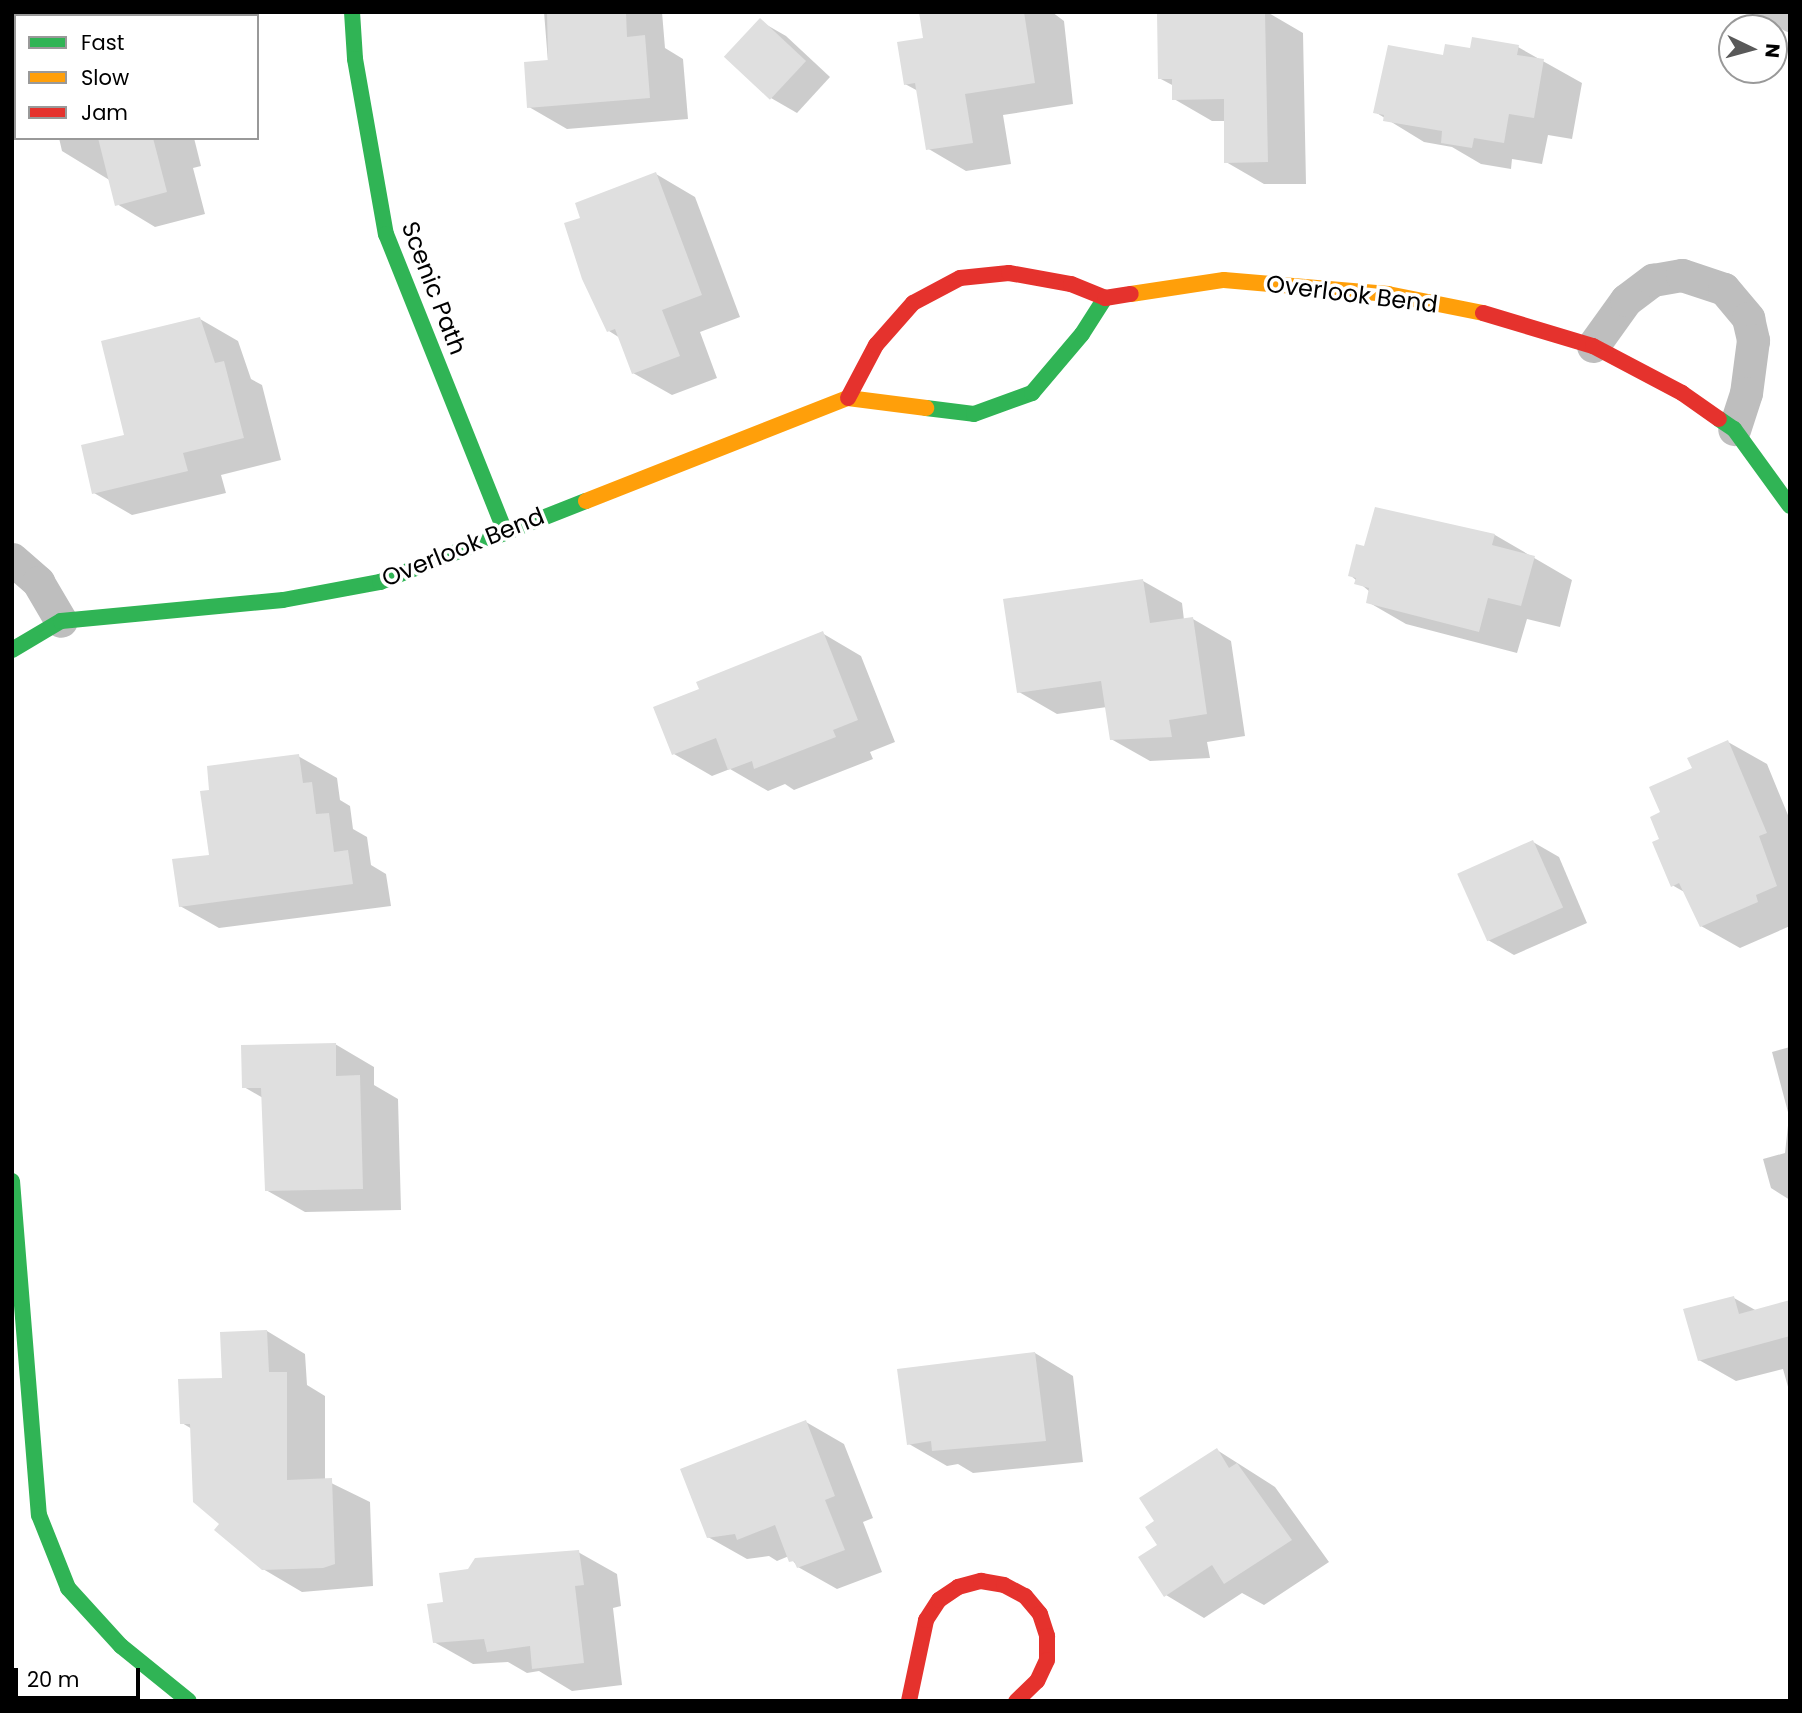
<!DOCTYPE html>
<html>
<head>
<meta charset="utf-8">
<style>
	body { margin:0 }
	#map { position:relative; width:1802px; height:1713px; overflow:hidden; background:#fff; font-family:Poppins,sans-serif }
	div>[style] { position:absolute }
	[style*='--x'] { left:calc(var(--x)*1px); top:calc(var(--y)*1px); width:calc(var(--w)*1px); rotate:calc(var(--a)*1deg) }
	.shadow>* { inset:0; background:#0003 }
	.building>* { inset:0; background:#dfdfdf; transform-origin:0 0 }
	.street>* { height:33px; margin:-16.5px; padding:0 16.5px; transform-origin:16.5px; border-radius:16.5px; background:#bebebe }
	.fast>* { height:16px; margin:-8px; padding:0 8px; transform-origin:8px; border-radius:8px; background:#30b455 }
	.slow>* { height:16px; margin:-8px; padding:0 8px; transform-origin:8px; border-radius:8px; background:#ff9f0a }
	.jam>* { height:16px; margin:-8px; padding:0 8px; transform-origin:8px; border-radius:8px; background:#e5322d }
	span { translate:-50% -50%; white-space:nowrap; text-align:center; line-height:1.15; -webkit-text-stroke:7px #fff; paint-order:stroke }
	.street-label { font-size:24px; color:#000 }
	.frame { position:absolute; inset:0; border:14px solid #000; pointer-events:none }
	.legend { position:absolute; left:14px; top:14px; width:245px; height:126px; box-sizing:border-box; background:#fff; border:2px solid #999; margin:0; padding:9px 12px; list-style:none; font-size:21px; color:#000 }
	.legend li { display:flex; align-items:center; gap:14px; height:35px }
	.legend b { width:35px; border:2px solid #999 }
	.north { position:absolute; left:1718px; top:14px; width:70px; height:70px; box-sizing:border-box; background:#fff; border:2px solid #999; border-radius:50%; rotate:95deg; font-size:19px; font-weight:700; line-height:28px; text-align:center; color:#000 }
	.north::after { content:''; display:block; margin:auto; width:24px; height:32px; background:#595959; clip-path:polygon(50% 0,100% 100%,50% 72%,0 100%) }
	.scale { position:absolute; left:14px; top:1668px; width:126px; height:32px; box-sizing:border-box; border:4px solid #000; border-top:0; padding-left:9px; font-size:21px; line-height:24px; white-space:nowrap; color:#000; -webkit-text-stroke:5px #fff; paint-order:stroke }
</style>
</head>
<body>
<div id="map">
	<div class="shadow">
		<div style="clip-path:polygon(544px 12px,662px 12px,665px 48px,683px 59px,688px 119px,567px 129px,529px 107px,548px 62px)"></div>
		<div style="clip-path:polygon(921px 12px,1052px 12px,1064px 21px,1073px 104px,1003px 115px,1011px 164px,966px 171px,927px 148px,918px 91px,905px 84px,925px 40px)"></div>
		<div style="clip-path:polygon(1159px 12px,1267px 12px,1303px 33px,1306px 184px,1264px 184px,1226px 162px,1226px 121px,1212px 121px,1174px 99px,1174px 86px,1159px 78px)"></div>
		<div style="clip-path:polygon(1752px 12px,1790px 12px,1790px 33px,1785px 31px)"></div>
		<div style="clip-path:polygon(127px 13px,132px 16px,115px 16px)"></div>
		<div style="clip-path:polygon(760px 21px,786px 36px,830px 77px,797px 113px,771px 98px)"></div>
		<div style="clip-path:polygon(1518px 47px,1582px 83px,1572px 139px,1548px 135px,1542px 164px,1512px 159px,1511px 169px,1481px 164px,1452px 147px,1424px 142px,1375px 112px,1444px 57px,1471px 50px)"></div>
		<div style="clip-path:polygon(59px 138px,194px 138px,201px 166px,193px 168px,205px 214px,155px 227px,117px 204px,111px 181px,62px 151px)"></div>
		<div style="clip-path:polygon(656px 174px,695px 197px,740px 317px,700px 332px,717px 378px,672px 395px,633px 373px,620px 338px,609px 331px,582px 219px)"></div>
		<div style="clip-path:polygon(200px 319px,238px 341px,251px 379px,262px 385px,281px 460px,221px 475px,226px 493px,132px 515px,94px 493px)"></div>
		<div style="clip-path:polygon(1495px 535px,1572px 580px,1560px 627px,1527px 619px,1517px 653px,1406px 624px,1368px 602px,1370px 592px,1350px 575px,1366px 548px)"></div>
		<div style="clip-path:polygon(1143px 581px,1182px 603px,1184px 620px,1193px 619px,1231px 641px,1245px 736px,1207px 742px,1210px 758px,1150px 761px,1111px 739px,1107px 707px,1057px 714px,1019px 692px)"></div>
		<div style="clip-path:polygon(822px 633px,861px 656px,895px 742px,870px 752px,873px 759px,794px 790px,785px 784px,768px 791px,730px 769px,712px 776px,674px 754px,701px 690px)"></div>
		<div style="clip-path:polygon(1728px 742px,1767px 764px,1790px 820px,1790px 926px,1740px 948px,1701px 926px,1686px 893px,1672px 885px,1661px 840px,1662px 813px,1694px 769px)"></div>
		<div style="clip-path:polygon(298px 756px,337px 778px,340px 800px,350px 806px,353px 829px,367px 837px,371px 865px,386px 874px,391px 906px,219px 928px,180px 906px,211px 856px,211px 792px)"></div>
		<div style="clip-path:polygon(1533px 842px,1559px 857px,1587px 923px,1514px 955px,1488px 940px)"></div>
		<div style="clip-path:polygon(335px 1044px,374px 1067px,374px 1085px,398px 1099px,401px 1210px,305px 1212px,266px 1190px,263px 1098px,244px 1087px)"></div>
		<div style="clip-path:polygon(1790px 1047px,1790px 1200px,1771px 1188px,1763px 1159px,1785px 1153px,1789px 1116px,1772px 1052px)"></div>
		<div style="clip-path:polygon(1734px 1298px,1757px 1311px,1790px 1302px,1790px 1394px,1783px 1369px,1736px 1381px,1699px 1360px)"></div>
		<div style="clip-path:polygon(267px 1331px,305px 1354px,307px 1385px,325px 1396px,325px 1480px,370px 1502px,373px 1586px,302px 1592px,263px 1569px,221px 1524px,192px 1429px,182px 1423px)"></div>
		<div style="clip-path:polygon(1035px 1353px,1073px 1376px,1083px 1462px,973px 1473px,958px 1464px,947px 1466px,909px 1444px)"></div>
		<div style="clip-path:polygon(806px 1422px,844px 1444px,873px 1518px,863px 1522px,882px 1572px,837px 1589px,798px 1567px,789px 1556px,777px 1561px,769px 1556px,747px 1559px,708px 1537px)"></div>
		<div style="clip-path:polygon(1217px 1450px,1275px 1487px,1329px 1562px,1264px 1605px,1242px 1593px,1204px 1618px,1166px 1595px,1157px 1521px)"></div>
		<div style="clip-path:polygon(578px 1552px,617px 1574px,621px 1606px,613px 1608px,622px 1685px,572px 1691px,539px 1671px,527px 1673px,508px 1662px,473px 1664px,434px 1642px,445px 1604px)"></div>
	</div>
	<div class="building">
		<div style="clip-path:polygon(547px 12px,626px 12px,627px 37px,645px 35px,650px 98px,527px 108px,524px 62px,548px 60px)"></div>
		<div style="clip-path:polygon(919px 12px,1024px 12px,1035px 83px,965px 94px,973px 143px,926px 150px,915px 83px,904px 85px,897px 42px,923px 38px)"></div>
		<div style="clip-path:polygon(1157px 12px,1265px 12px,1268px 162px,1224px 163px,1224px 99px,1172px 100px,1172px 79px,1158px 79px)"></div>
		<div style="left:760px;top:18px;width:63px;height:53px;rotate:43deg"></div>
		<div style="clip-path:polygon(1472px 37px,1519px 45px,1517px 55px,1544px 59px,1534px 118px,1509px 114px,1504px 143px,1474px 138px,1472px 148px,1441px 143px,1442px 131px,1383px 121px,1384px 115px,1373px 113px,1388px 45px,1443px 55px,1445px 44px,1470px 48px)"></div>
		<div style="clip-path:polygon(98px 138px,153px 138px,167px 192px,115px 206px)"></div>
		<div style="clip-path:polygon(656px 172px,702px 295px,662px 310px,680px 356px,632px 374px,615px 329px,607px 332px,582px 279px,564px 223px,580px 218px,575px 203px)"></div>
		<div style="clip-path:polygon(200px 317px,215px 363px,224px 361px,244px 438px,183px 453px,188px 471px,92px 494px,81px 445px,124px 435px,101px 341px)"></div>
		<div style="clip-path:polygon(1375px 507px,1495px 534px,1492px 545px,1535px 556px,1521px 606px,1488px 598px,1479px 632px,1366px 603px,1369px 588px,1354px 584px,1356px 578px,1348px 576px,1356px 544px,1364px 546px)"></div>
		<div style="clip-path:polygon(1143px 579px,1150px 623px,1193px 617px,1207px 714px,1169px 720px,1172px 737px,1110px 740px,1101px 681px,1017px 693px,1003px 599px)"></div>
		<div style="clip-path:polygon(823px 631px,858px 720px,833px 730px,836px 737px,754px 769px,752px 761px,728px 770px,716px 738px,672px 755px,653px 707px,699px 689px,696px 682px)"></div>
		<div style="clip-path:polygon(1728px 740px,1767px 833px,1759px 836px,1777px 886px,1756px 895px,1758px 902px,1700px 927px,1679px 883px,1671px 887px,1652px 842px,1659px 839px,1650px 817px,1660px 812px,1649px 787px,1692px 768px,1687px 758px)"></div>
		<div style="clip-path:polygon(299px 754px,303px 783px,312px 782px,316px 814px,329px 813px,334px 852px,348px 850px,353px 884px,179px 907px,172px 859px,209px 855px,200px 791px,209px 790px,207px 766px)"></div>
		<div style="left:1533px;top:840px;width:74px;height:83px;rotate:66deg"></div>
		<div style="clip-path:polygon(336px 1043px,336px 1076px,360px 1075px,363px 1189px,265px 1191px,261px 1088px,242px 1088px,241px 1045px)"></div>
		<div style="clip-path:polygon(1734px 1296px,1739px 1314px,1790px 1300px,1790px 1336px,1698px 1361px,1683px 1309px)"></div>
		<div style="clip-path:polygon(267px 1330px,269px 1372px,287px 1372px,287px 1480px,332px 1478px,335px 1564px,323px 1568px,262px 1570px,214px 1530px,219px 1524px,193px 1502px,190px 1424px,180px 1424px,178px 1379px,222px 1378px,220px 1332px)"></div>
		<div style="clip-path:polygon(1035px 1352px,1046px 1441px,932px 1451px,931px 1441px,907px 1445px,897px 1369px)"></div>
		<div style="clip-path:polygon(806px 1420px,835px 1496px,825px 1500px,845px 1550px,797px 1568px,794px 1561px,789px 1562px,775px 1525px,737px 1540px,735px 1534px,707px 1538px,680px 1469px)"></div>
		<div style="clip-path:polygon(1217px 1448px,1229px 1468px,1237px 1463px,1292px 1540px,1224px 1584px,1212px 1565px,1164px 1597px,1138px 1557px,1157px 1545px,1145px 1527px,1154px 1521px,1139px 1498px)"></div>
		<div style="clip-path:polygon(579px 1550px,584px 1585px,575px 1586px,584px 1663px,532px 1669px,530px 1646px,487px 1652px,484px 1639px,433px 1643px,427px 1604px,443px 1602px,439px 1573px,468px 1569px,475px 1558px)"></div>
	</div>
	<div class="street">
		<div style="--x:1593;--y:346;--w:57;--a:-54.3"></div>
		<div style="--x:1626;--y:300;--w:34;--a:-37"></div>
		<div style="--x:1653;--y:280;--w:29;--a:-10"></div>
		<div style="--x:1682;--y:275;--w:44;--a:18.4"></div>
		<div style="--x:1724;--y:289;--w:38;--a:50"></div>
		<div style="--x:1748;--y:318;--w:23;--a:77"></div>
		<div style="--x:1753;--y:340;--w:53;--a:97.5"></div>
		<div style="--x:1746;--y:393;--w:38;--a:108"></div>
		<div style="--x:12;--y:559;--w:35;--a:41"></div>
		<div style="--x:38;--y:582;--w:45;--a:59.5"></div>
	</div>
	<div class="fast">
		<div style="--x:352;--y:12;--w:47;--a:86.3"></div>
		<div style="--x:355;--y:59;--w:178;--a:80"></div>
		<div style="--x:386;--y:234;--w:318;--a:68.2"></div>
		<div style="--x:926;--y:408;--w:48;--a:7.1"></div>
		<div style="--x:974;--y:414;--w:62;--a:-19.9"></div>
		<div style="--x:1032;--y:393;--w:77;--a:-49.7"></div>
		<div style="--x:1082;--y:334;--w:43;--a:-57.4"></div>
		<div style="--x:1719;--y:419;--w:18;--a:34"></div>
		<div style="--x:1734;--y:429;--w:95;--a:54"></div>
		<div style="--x:12;--y:650;--w:57;--a:-30.6"></div>
		<div style="--x:61;--y:621;--w:223;--a:-5.4"></div>
		<div style="--x:283;--y:600;--w:99;--a:-10.5"></div>
		<div style="--x:380;--y:582;--w:221;--a:-21.5"></div>
		<div style="--x:12;--y:1181;--w:335;--a:85.4"></div>
		<div style="--x:39;--y:1515;--w:79;--a:68.3"></div>
		<div style="--x:68;--y:1588;--w:79;--a:47.6"></div>
		<div style="--x:121;--y:1646;--w:87;--a:39"></div>
	</div>
	<div class="slow">
		<div style="--x:1131;--y:294;--w:94;--a:-8.6"></div>
		<div style="--x:1224;--y:280;--w:165;--a:4.9"></div>
		<div style="--x:1388;--y:294;--w:97;--a:11.3"></div>
		<div style="--x:586;--y:501;--w:282;--a:-21.5"></div>
		<div style="--x:848;--y:398;--w:79;--a:7.3"></div>
	</div>
	<div class="jam">
		<div style="--x:1483;--y:313;--w:115;--a:16.7"></div>
		<div style="--x:1593;--y:346;--w:101;--a:27.8"></div>
		<div style="--x:1682;--y:393;--w:45;--a:35.1"></div>
		<div style="--x:848;--y:398;--w:60;--a:-62.2"></div>
		<div style="--x:876;--y:345;--w:56;--a:-48.6"></div>
		<div style="--x:913;--y:303;--w:53;--a:-28"></div>
		<div style="--x:960;--y:278;--w:49;--a:-5.8"></div>
		<div style="--x:1009;--y:273;--w:63;--a:10.1"></div>
		<div style="--x:1071;--y:284;--w:37;--a:22"></div>
		<div style="--x:1105;--y:298;--w:26;--a:-9"></div>
		<div style="--x:909;--y:1701;--w:83;--a:-78.1"></div>
		<div style="--x:926;--y:1620;--w:24;--a:-57"></div>
		<div style="--x:939;--y:1600;--w:23;--a:-34"></div>
		<div style="--x:958;--y:1587;--w:24;--a:-15"></div>
		<div style="--x:981;--y:1581;--w:23;--a:10"></div>
		<div style="--x:1004;--y:1585;--w:24;--a:28"></div>
		<div style="--x:1025;--y:1596;--w:23;--a:50"></div>
		<div style="--x:1040;--y:1614;--w:23;--a:72"></div>
		<div style="--x:1047;--y:1636;--w:24;--a:90"></div>
		<div style="--x:1047;--y:1660;--w:23;--a:115"></div>
		<div style="--x:1037;--y:1681;--w:29;--a:136"></div>
	</div>
	<div class="street-label">
		<span style="left:434px;top:288px;rotate:69deg">Scenic Path</span>
		<span style="left:1352px;top:294px;rotate:7deg">Overlook Bend</span>
		<span style="left:463px;top:547px;rotate:-22deg">Overlook Bend</span>
	</div>
	<div class="frame"></div>
	<ul class="legend">
	<li><b style="height:9px;background:#30b455"></b>Fast</li>
	<li><b style="height:9px;background:#ff9f0a"></b>Slow</li>
	<li><b style="height:9px;background:#e5322d"></b>Jam</li>
	</ul>
	<div class="north">N</div>
	<div class="scale">20 m</div>
</div>
</body>
</html>
